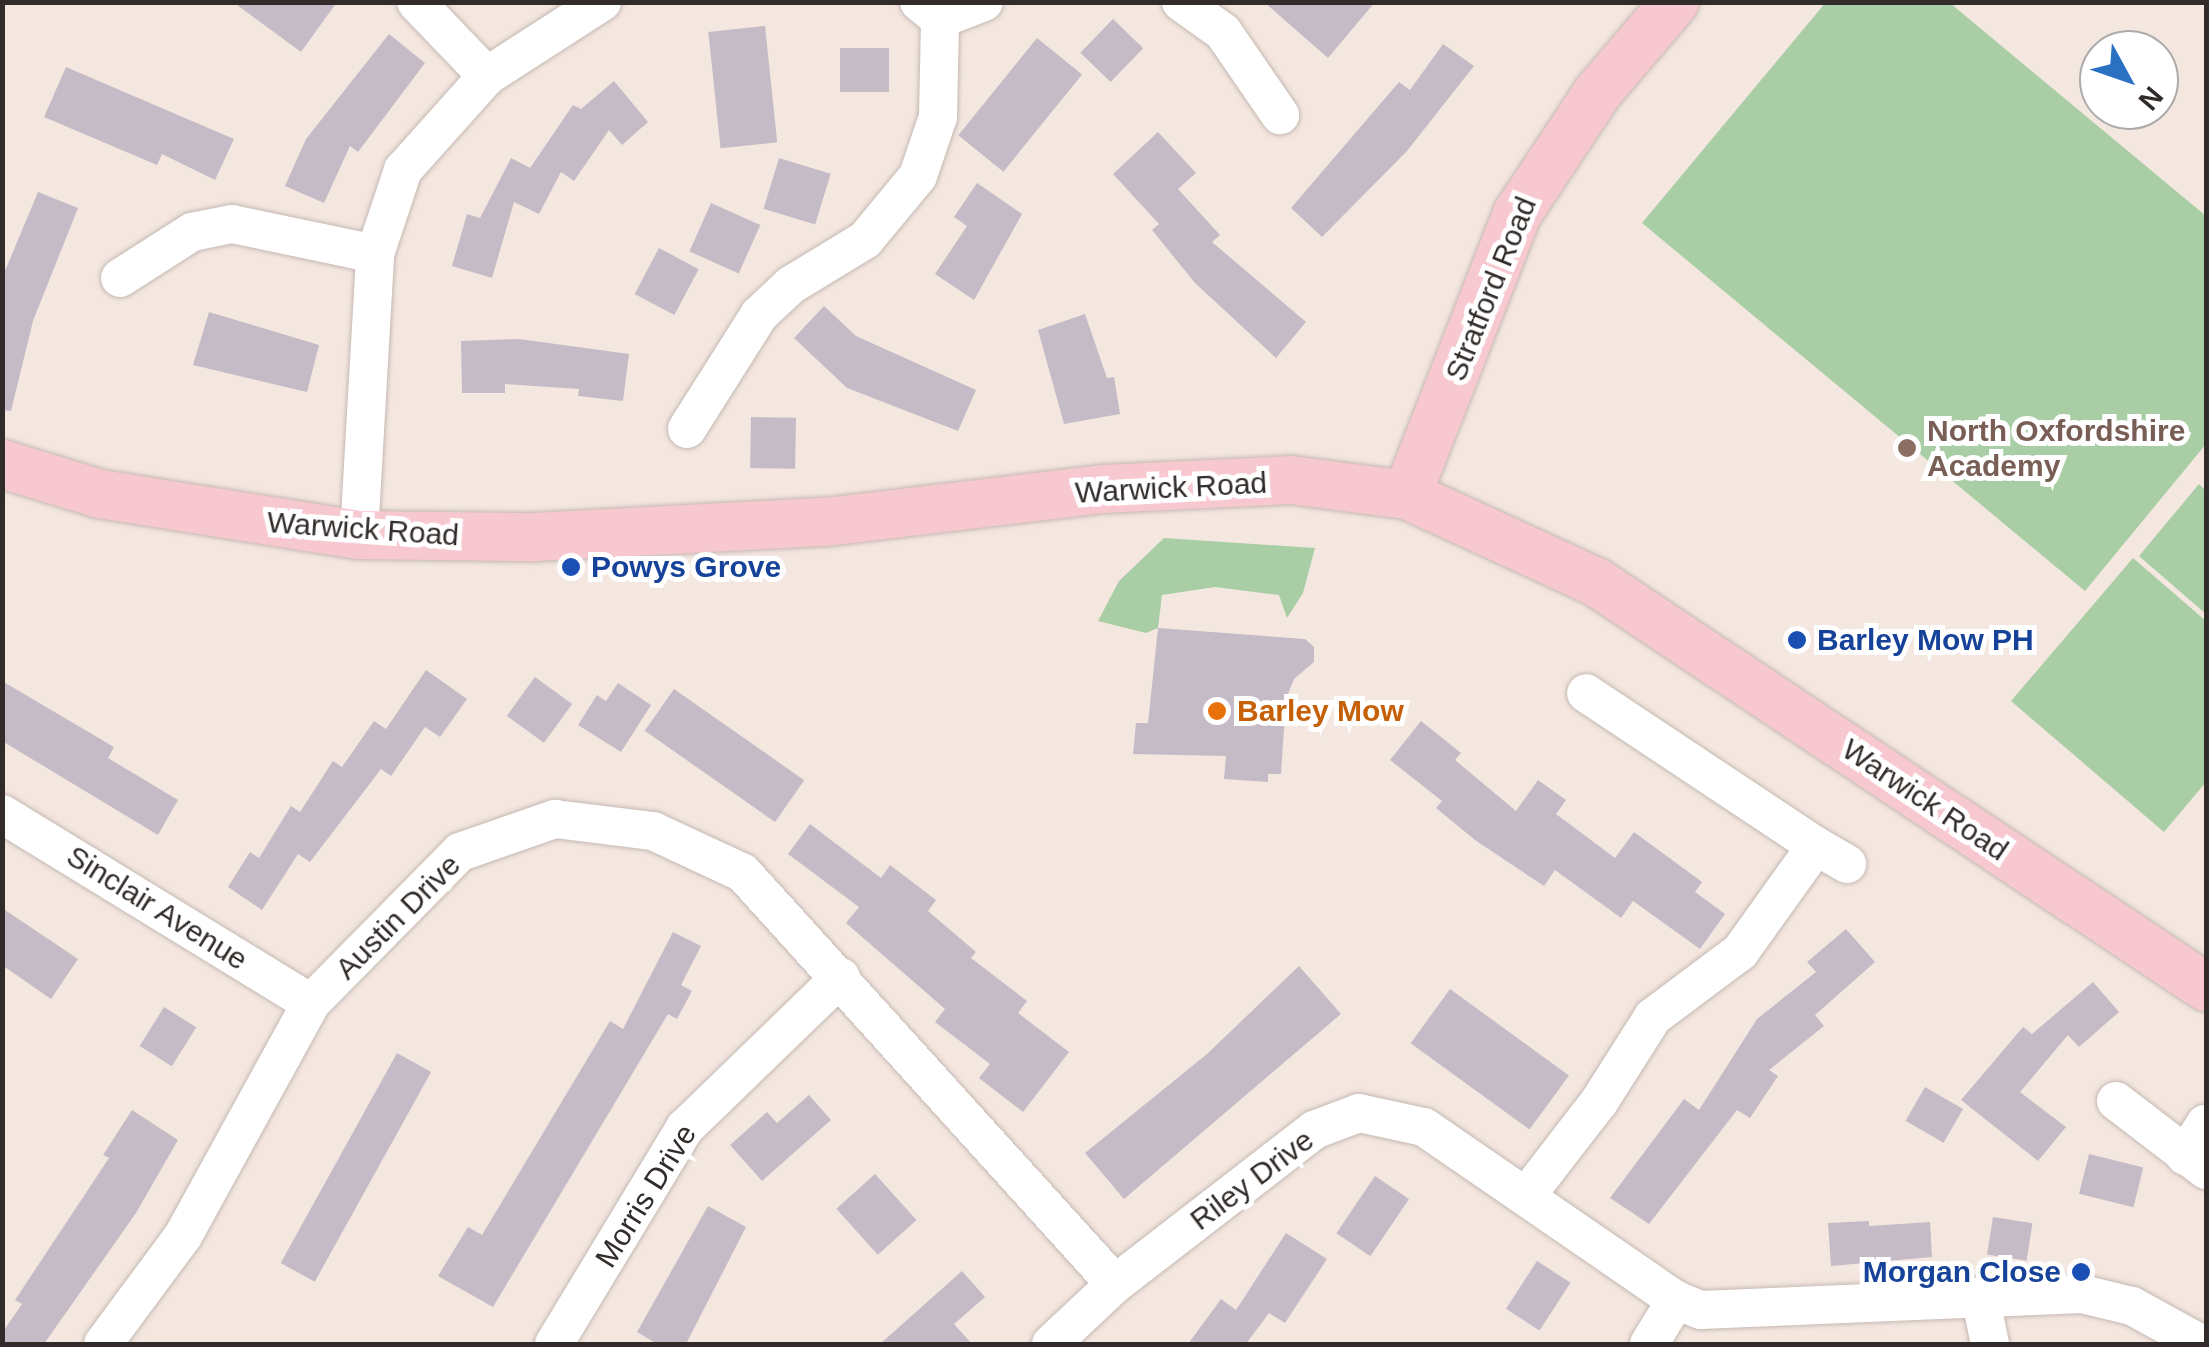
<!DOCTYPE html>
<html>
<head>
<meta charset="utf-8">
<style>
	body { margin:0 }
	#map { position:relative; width:2209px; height:1347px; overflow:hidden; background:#f4e7e0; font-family:Arial,sans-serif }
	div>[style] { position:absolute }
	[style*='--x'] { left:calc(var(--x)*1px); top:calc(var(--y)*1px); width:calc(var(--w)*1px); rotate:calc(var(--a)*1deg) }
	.green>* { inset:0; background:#a9cea5 }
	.building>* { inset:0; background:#c4bbc6; transform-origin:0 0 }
	.roads { filter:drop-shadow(0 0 2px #c5b9b2) drop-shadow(0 0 2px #c5b9b2) }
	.minor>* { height:38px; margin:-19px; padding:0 19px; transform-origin:19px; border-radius:19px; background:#fff }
	.major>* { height:48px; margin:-24px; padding:0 24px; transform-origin:24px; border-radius:24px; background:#f8c8d1 }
	.dots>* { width:28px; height:28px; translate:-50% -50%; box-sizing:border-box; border:5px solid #fff; border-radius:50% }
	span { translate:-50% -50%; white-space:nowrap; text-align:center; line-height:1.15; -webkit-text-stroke:10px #fff; paint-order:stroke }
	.street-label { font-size:30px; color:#312c29 }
	.education-label { font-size:30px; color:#785e54; font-weight:700 }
	.left { translate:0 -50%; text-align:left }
	.transit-label { font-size:30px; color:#164399; font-weight:700 }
	.right { translate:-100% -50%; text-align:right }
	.food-label { font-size:30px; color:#c56008; font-weight:700 }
	.frame { position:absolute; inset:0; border:5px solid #312c29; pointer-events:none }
	.north { position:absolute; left:2079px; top:30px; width:100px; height:100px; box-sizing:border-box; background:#fff; border:2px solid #adaba9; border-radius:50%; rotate:130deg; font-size:28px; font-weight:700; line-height:40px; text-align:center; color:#312c29 }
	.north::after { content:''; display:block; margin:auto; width:35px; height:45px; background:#2b71c2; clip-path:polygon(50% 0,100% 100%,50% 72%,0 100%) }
</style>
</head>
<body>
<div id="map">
	<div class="green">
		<div style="clip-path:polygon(1826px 2px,1950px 3px,2206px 216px,2206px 444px,2085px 591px,1642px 223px)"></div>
		<div style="clip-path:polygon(2199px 484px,2206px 491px,2206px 614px,2139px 556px)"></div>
		<div style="clip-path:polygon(1164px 538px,1315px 548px,1303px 593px,1287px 618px,1279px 595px,1215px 587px,1162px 595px,1158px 628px,1146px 633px,1098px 621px,1119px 581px)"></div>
		<div style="clip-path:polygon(2133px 558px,2206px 621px,2206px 782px,2164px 832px,2011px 701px)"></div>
	</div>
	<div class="building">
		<div style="clip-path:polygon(233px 2px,337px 2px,301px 52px)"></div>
		<div style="clip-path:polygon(1264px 2px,1375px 2px,1328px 58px)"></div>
		<div style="left:1113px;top:19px;width:42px;height:47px;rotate:44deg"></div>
		<div style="left:765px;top:26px;width:117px;height:57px;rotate:84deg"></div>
		<div style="clip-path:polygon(389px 34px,425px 63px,358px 152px,350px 146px,324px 203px,285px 186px,306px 139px)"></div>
		<div style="left:1037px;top:38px;width:58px;height:125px;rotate:39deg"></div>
		<div style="clip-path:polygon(1443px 44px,1474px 66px,1407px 151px,1322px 237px,1291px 208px,1399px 82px,1410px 90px)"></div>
		<div style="left:840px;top:48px;width:49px;height:44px"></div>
		<div style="clip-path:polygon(66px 67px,234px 139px,215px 180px,162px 154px,157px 165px,44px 117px)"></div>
		<div style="clip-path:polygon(614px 81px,648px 122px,622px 145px,609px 130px,574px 181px,561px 172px,539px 214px,514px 202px,492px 278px,452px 266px,467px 214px,480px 218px,511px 158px,530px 168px,573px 105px,581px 109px)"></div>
		<div style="clip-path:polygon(1158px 132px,1196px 173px,1178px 189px,1220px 235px,1212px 242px,1306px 322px,1276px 358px,1195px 283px,1152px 230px,1159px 224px,1113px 174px)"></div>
		<div style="left:779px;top:158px;width:54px;height:53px;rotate:17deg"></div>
		<div style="clip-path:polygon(977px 183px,1022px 214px,974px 300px,935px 274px,967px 226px,954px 217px)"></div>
		<div style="clip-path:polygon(38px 192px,78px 208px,33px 321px,11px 411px,2px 410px,2px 278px)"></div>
		<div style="left:711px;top:203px;width:54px;height:53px;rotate:24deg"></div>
		<div style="left:659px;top:248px;width:45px;height:52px;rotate:28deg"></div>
		<div style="clip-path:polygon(824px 306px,856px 336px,976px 390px,958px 431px,847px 388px,794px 338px)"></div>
		<div style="clip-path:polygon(209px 312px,319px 345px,307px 392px,193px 365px)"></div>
		<div style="clip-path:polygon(1085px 314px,1107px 378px,1114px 377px,1120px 414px,1064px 424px,1038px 330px)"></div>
		<div style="clip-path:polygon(519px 339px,629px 354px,623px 401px,578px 396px,579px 389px,505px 384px,505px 393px,462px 393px,461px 341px)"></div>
		<div style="left:751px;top:417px;width:45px;height:51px;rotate:1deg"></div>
		<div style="clip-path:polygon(1158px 628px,1305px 639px,1314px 647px,1314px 662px,1294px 679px,1286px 699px,1281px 774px,1268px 774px,1268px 782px,1224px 779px,1226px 756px,1133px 754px,1136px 723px,1148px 723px)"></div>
		<div style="clip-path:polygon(426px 670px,467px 699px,440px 737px,425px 727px,391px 776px,381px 769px,310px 862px,298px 854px,262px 910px,228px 887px,250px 852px,259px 858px,291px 806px,300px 812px,333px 761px,342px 767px,374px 721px,386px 729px)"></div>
		<div style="left:535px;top:677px;width:46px;height:48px;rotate:36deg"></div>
		<div style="clip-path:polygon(2px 681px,114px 747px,108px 758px,178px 800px,158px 835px,2px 741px)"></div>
		<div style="clip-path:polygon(618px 683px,651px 705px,621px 752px,578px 725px,597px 695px,606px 701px)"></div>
		<div style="left:674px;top:689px;width:159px;height:51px;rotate:35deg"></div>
		<div style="clip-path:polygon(1421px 721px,1461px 753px,1455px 760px,1516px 811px,1538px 780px,1566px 800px,1556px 814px,1615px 858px,1634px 832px,1702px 882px,1695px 892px,1725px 914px,1700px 949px,1633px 901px,1621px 918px,1555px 870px,1544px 886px,1475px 840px,1436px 808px,1442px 801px,1390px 760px)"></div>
		<div style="clip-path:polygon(810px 824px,881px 878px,890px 865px,936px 900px,928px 911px,976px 952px,971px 958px,1027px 1001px,1018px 1013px,1069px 1052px,1023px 1112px,979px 1078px,990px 1064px,935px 1022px,945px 1009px,846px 923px,859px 907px,788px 854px)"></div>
		<div style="clip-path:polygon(2px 908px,78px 959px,51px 999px,2px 965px)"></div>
		<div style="clip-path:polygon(1846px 929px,1875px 962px,1815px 1015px,1824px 1026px,1769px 1070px,1778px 1076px,1750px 1118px,1737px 1110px,1649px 1224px,1610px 1198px,1684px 1099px,1699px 1110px,1757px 1019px,1816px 972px,1807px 962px)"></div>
		<div style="clip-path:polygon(673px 932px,701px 946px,681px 985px,692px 991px,677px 1019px,668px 1014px,493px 1307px,438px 1276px,468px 1227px,482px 1235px,610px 1021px,623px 1029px)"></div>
		<div style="clip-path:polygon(1299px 966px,1341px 1014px,1124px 1199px,1085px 1153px,1207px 1054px)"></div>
		<div style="clip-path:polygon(2093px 982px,2119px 1012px,2079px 1047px,2068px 1035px,2020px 1092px,2066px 1127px,2038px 1161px,1961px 1100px,2023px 1027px,2032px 1034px)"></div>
		<div style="left:1450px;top:989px;width:147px;height:67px;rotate:36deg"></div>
		<div style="left:164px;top:1007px;width:38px;height:46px;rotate:32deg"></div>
		<div style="left:397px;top:1053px;width:39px;height:240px;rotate:29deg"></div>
		<div style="left:1925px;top:1087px;width:44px;height:39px;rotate:30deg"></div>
		<div style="clip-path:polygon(809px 1095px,831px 1120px,762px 1181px,730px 1145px,767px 1112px,777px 1123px)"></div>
		<div style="clip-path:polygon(132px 1110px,178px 1140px,136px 1213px,44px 1344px,2px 1344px,2px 1333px,22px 1304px,15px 1300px,109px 1158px,103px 1155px)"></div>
		<div style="left:2089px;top:1154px;width:56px;height:41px;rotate:14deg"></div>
		<div style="left:875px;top:1174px;width:62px;height:52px;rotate:48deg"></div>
		<div style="left:1375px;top:1176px;width:41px;height:69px;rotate:34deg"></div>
		<div style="clip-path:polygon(708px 1206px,746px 1227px,686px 1344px,657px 1344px,637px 1332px)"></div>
		<div style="left:1993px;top:1217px;width:40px;height:38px;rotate:9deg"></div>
		<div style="clip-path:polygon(1869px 1221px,1869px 1226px,1930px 1222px,1932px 1257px,1831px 1266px,1828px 1223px)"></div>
		<div style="clip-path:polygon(1286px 1233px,1327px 1259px,1285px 1323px,1269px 1313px,1246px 1344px,1188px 1344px,1221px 1299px,1236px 1310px)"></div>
		<div style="left:1537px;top:1261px;width:40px;height:57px;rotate:33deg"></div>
		<div style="clip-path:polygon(962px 1271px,985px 1297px,954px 1324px,972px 1344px,880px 1344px)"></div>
	</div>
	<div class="roads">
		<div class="minor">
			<div style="--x:416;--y:2;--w:103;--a:46.2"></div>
			<div style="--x:919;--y:2;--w:27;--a:39"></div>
			<div style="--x:940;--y:19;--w:47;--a:-21.1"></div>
			<div style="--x:1181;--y:2;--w:52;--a:35.5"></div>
			<div style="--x:1223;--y:32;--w:101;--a:55.5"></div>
			<div style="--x:120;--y:278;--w:85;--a:-32.6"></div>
			<div style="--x:192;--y:232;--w:41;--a:-11.3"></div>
			<div style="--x:232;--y:224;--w:146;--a:11.8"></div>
			<div style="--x:687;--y:429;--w:135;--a:-57.7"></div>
			<div style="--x:759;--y:315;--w:44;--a:-43.2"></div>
			<div style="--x:791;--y:285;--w:87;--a:-31.3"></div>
			<div style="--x:865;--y:240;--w:83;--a:-50.4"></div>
			<div style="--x:918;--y:176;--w:62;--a:-71.3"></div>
			<div style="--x:938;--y:117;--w:98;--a:-88.8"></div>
			<div style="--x:359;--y:535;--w:281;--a:-86.7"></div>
			<div style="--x:375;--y:254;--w:89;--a:-71.6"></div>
			<div style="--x:403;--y:170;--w:126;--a:-48.2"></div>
			<div style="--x:487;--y:76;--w:137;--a:-32.8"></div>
			<div style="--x:2;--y:814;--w:362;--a:31.5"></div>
			<div style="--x:1816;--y:846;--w:36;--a:30"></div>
			<div style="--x:2116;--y:1101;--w:113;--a:37.5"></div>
			<div style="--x:2185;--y:1156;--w:38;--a:-58"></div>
			<div style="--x:1527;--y:1195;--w:118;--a:-52.3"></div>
			<div style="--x:1599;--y:1102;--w:101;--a:-57.6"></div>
			<div style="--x:1653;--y:1017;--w:109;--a:-36.8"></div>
			<div style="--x:1740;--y:952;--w:130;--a:-54.4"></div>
			<div style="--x:1816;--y:846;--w:276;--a:-146.4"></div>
			<div style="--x:1980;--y:1296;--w:49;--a:78.2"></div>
			<div style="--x:103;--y:1344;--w:134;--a:-53.5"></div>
			<div style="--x:183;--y:1236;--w:266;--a:-61.2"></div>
			<div style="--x:311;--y:1003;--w:212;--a:-45.4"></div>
			<div style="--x:460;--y:852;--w:101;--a:-19.2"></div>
			<div style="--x:555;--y:819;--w:99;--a:7"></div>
			<div style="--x:653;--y:831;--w:99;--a:25"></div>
			<div style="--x:743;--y:873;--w:554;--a:47.85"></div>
			<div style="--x:554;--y:1344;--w:253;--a:-58.8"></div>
			<div style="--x:685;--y:1128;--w:217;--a:-44.1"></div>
			<div style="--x:1051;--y:1344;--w:88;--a:-43.2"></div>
			<div style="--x:1115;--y:1284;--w:252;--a:-37.7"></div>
			<div style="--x:1314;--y:1130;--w:48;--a:-20.7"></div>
			<div style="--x:1359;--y:1113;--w:66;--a:12.2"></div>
			<div style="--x:1424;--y:1127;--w:306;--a:34.5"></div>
			<div style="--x:1676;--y:1300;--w:27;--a:22"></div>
			<div style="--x:1701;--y:1310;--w:381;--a:-2.4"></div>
			<div style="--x:2082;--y:1294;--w:51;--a:13.5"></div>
			<div style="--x:2132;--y:1306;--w:79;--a:28.8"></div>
			<div style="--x:1649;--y:1344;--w:52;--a:-58.5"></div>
		</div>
		<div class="major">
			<div style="--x:2;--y:464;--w:102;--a:17"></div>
			<div style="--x:100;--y:494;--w:262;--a:9"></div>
			<div style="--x:359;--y:535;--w:176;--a:0.7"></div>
			<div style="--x:535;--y:537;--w:291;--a:-3"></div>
			<div style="--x:826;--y:522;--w:279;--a:-6.8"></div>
			<div style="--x:1103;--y:489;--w:188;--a:-2.7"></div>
			<div style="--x:1291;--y:480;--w:117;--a:7.4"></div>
			<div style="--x:1407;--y:495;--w:208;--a:24.7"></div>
			<div style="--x:1596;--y:582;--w:732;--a:33.58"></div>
			<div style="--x:1407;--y:495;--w:302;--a:-68.6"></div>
			<div style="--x:1517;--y:214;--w:146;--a:-56.4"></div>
			<div style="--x:1598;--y:92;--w:118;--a:-49.5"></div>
		</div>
	</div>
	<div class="dots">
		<div style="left:1907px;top:448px;background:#8d6e63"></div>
		<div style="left:571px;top:567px;background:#1a4fb4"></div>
		<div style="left:1797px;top:640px;background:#1a4fb4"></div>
		<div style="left:1217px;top:711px;background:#e8710a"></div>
		<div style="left:2081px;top:1272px;background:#1a4fb4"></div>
	</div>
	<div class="street-label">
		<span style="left:1491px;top:289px;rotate:-68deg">Stratford Road</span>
		<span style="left:1171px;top:488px;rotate:-3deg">Warwick Road</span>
		<span style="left:363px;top:529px;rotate:4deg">Warwick Road</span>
		<span style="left:1925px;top:800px;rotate:34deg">Warwick Road</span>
		<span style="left:157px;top:908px;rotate:32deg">Sinclair Avenue</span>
		<span style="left:398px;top:917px;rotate:-45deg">Austin Drive</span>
		<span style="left:1252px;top:1180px;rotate:-37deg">Riley Drive</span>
		<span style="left:646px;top:1196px;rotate:-58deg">Morris Drive</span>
	</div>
	<div class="education-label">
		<span class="left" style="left:1927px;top:448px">North Oxfordshire<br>Academy</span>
	</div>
	<div class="transit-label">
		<span class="left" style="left:591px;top:567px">Powys Grove</span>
		<span class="left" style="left:1817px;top:640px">Barley Mow PH</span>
		<span class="right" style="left:2061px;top:1272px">Morgan Close</span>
	</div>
	<div class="food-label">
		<span class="left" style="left:1237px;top:711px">Barley Mow</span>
	</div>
	<div class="frame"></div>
	<div class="north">N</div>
</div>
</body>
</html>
